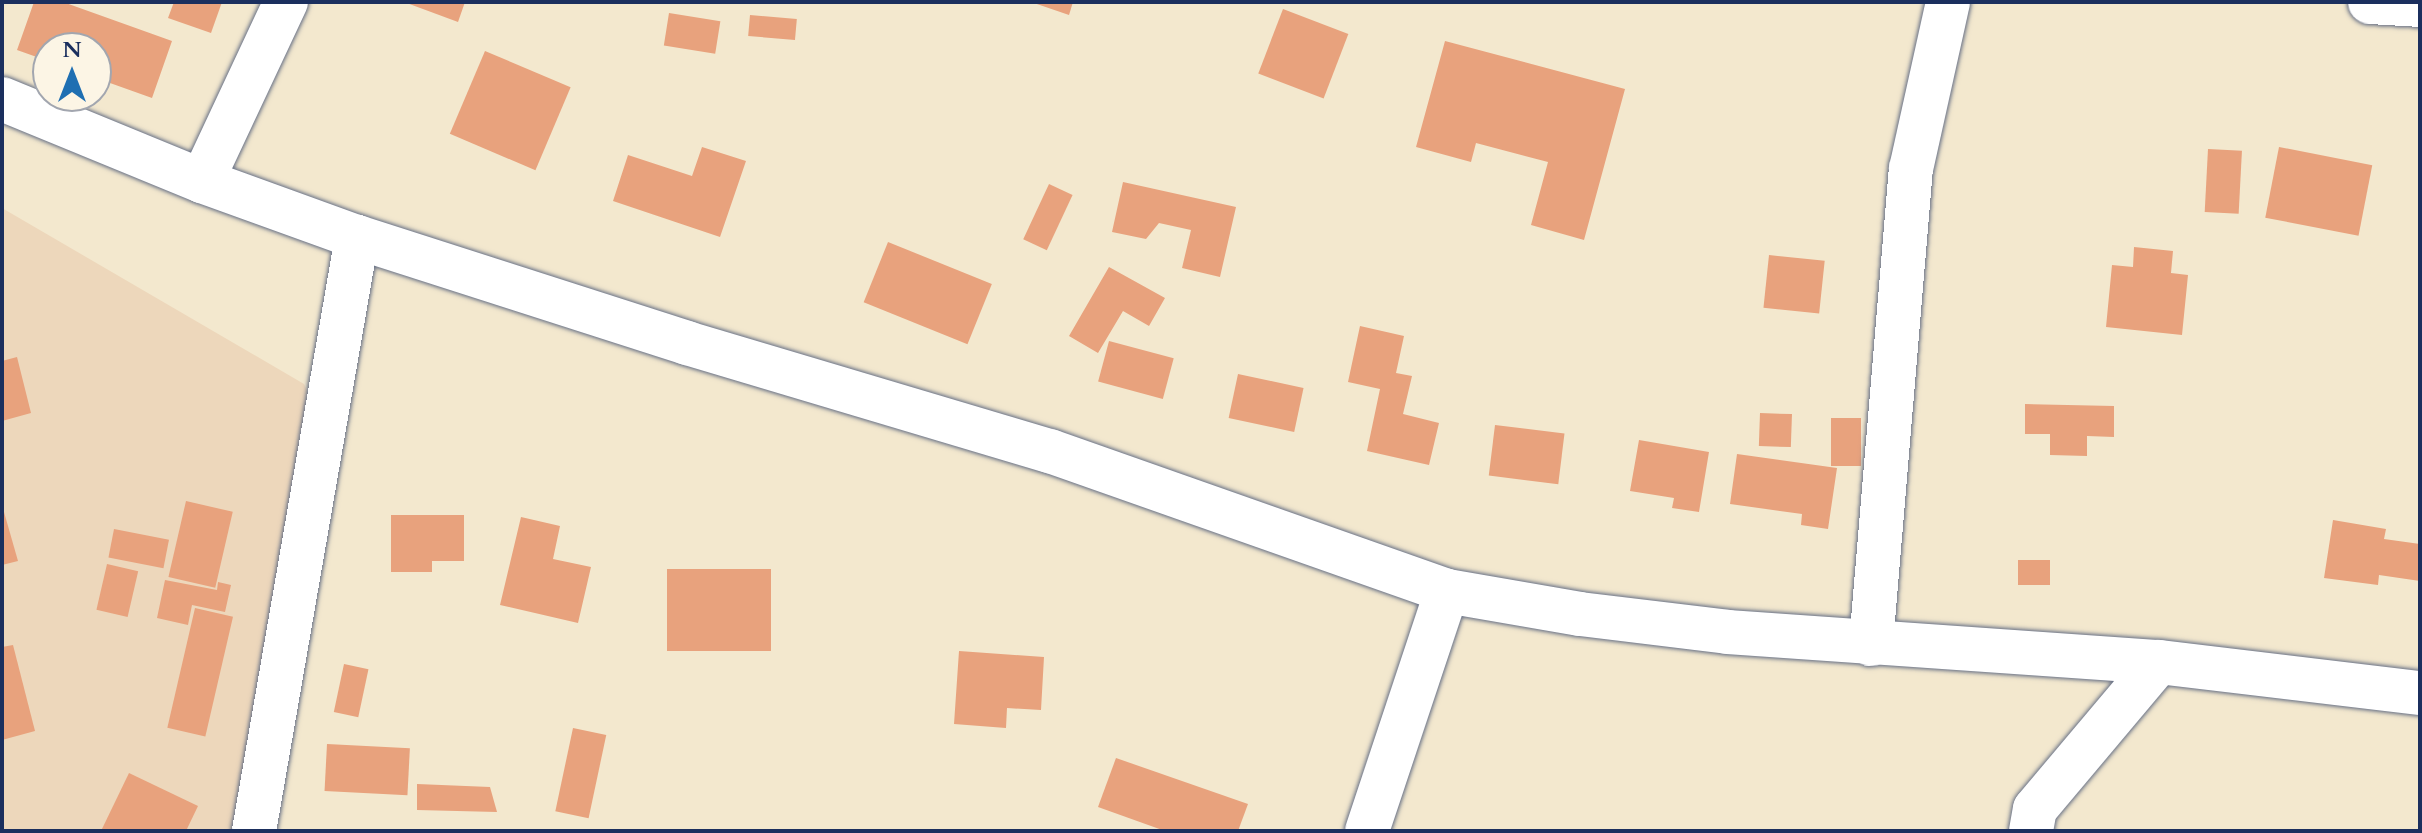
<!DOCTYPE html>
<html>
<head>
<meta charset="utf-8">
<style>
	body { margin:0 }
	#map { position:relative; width:2422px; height:833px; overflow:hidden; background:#f3e8ce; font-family:Cardo,serif }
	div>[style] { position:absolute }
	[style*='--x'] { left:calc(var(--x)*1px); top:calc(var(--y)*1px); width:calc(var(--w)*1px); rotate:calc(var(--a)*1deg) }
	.built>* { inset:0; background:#edd7bb }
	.building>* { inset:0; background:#e8a27d; transform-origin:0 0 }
	.roads { filter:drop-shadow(0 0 2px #677085) drop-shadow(0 0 2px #677085) }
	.minor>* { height:44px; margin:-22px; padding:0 22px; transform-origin:22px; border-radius:22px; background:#fff }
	span { translate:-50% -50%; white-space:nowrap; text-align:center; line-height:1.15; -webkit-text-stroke:8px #fcf5e5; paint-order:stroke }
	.frame { position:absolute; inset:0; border:4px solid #1b2f5e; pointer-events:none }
	.north { position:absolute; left:32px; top:32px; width:80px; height:80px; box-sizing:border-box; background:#fcf5e5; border:2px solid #a2a6af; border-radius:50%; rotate:0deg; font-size:22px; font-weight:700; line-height:32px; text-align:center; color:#1b2f5e }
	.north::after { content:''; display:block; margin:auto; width:28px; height:36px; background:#1f6fb2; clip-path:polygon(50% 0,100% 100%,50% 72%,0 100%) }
</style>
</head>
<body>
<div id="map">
	<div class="built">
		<div style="clip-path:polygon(2px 208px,304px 384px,324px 431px,234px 831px,2px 831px)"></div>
	</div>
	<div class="building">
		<div style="clip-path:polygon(34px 2px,63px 2px,172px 41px,152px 98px,96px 78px,96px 48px,48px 48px,48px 61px,17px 50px)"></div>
		<div style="clip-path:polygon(174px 2px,222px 2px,211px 33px,168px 18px)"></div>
		<div style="clip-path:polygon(404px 2px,465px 2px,458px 22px)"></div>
		<div style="clip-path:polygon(1031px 2px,1073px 2px,1069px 15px)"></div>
		<div style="left:1283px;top:9px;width:70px;height:69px;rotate:21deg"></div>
		<div style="left:669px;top:13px;width:52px;height:33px;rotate:9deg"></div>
		<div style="left:750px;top:15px;width:47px;height:21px;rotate:5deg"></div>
		<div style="clip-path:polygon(1445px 41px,1625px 89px,1584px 240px,1531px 225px,1548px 162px,1476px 143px,1471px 162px,1416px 147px)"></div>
		<div style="left:485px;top:51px;width:93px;height:90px;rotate:23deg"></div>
		<div style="clip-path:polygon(702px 147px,746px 161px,720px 237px,613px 201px,628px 155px,692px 176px)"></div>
		<div style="left:2279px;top:147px;width:95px;height:72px;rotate:11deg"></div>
		<div style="left:2208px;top:149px;width:34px;height:63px;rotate:3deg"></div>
		<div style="clip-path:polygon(1123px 182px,1236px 207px,1220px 277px,1182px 268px,1191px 230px,1159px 223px,1146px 239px,1112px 232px)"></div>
		<div style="left:1049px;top:184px;width:26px;height:61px;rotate:25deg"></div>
		<div style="left:888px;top:242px;width:112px;height:65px;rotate:22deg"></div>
		<div style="clip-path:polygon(2134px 247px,2173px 251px,2171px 273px,2188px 275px,2182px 335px,2106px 327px,2112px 265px,2133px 267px)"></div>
		<div style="left:1769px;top:255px;width:56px;height:53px;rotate:6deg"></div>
		<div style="clip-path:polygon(1109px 267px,1165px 298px,1149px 326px,1123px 311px,1098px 353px,1069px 336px)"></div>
		<div style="clip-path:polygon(1360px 326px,1404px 336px,1396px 373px,1412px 376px,1403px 414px,1439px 423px,1429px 465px,1367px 451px,1380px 389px,1348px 382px)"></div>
		<div style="left:1109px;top:341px;width:67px;height:42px;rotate:15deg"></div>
		<div style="clip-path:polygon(17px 357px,31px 413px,2px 421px,2px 361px)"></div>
		<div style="left:1238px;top:374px;width:67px;height:45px;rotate:12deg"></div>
		<div style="clip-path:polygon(2025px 404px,2114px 406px,2114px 437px,2087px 436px,2087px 456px,2050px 455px,2050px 434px,2025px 434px)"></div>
		<div style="left:1760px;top:413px;width:32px;height:33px;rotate:2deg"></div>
		<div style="left:1831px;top:418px;width:30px;height:48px"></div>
		<div style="left:1495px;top:425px;width:70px;height:51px;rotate:7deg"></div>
		<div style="clip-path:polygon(1639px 440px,1709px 452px,1699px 512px,1672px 508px,1674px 498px,1630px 491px)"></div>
		<div style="clip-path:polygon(1737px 454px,1837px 468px,1828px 529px,1801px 525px,1802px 514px,1730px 504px)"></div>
		<div style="left:186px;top:501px;width:48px;height:78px;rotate:13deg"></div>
		<div style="clip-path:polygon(2px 505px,18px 561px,2px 565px)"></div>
		<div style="clip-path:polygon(391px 515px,464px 515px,464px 561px,432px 561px,432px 572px,391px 572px)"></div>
		<div style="clip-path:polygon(521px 517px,560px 526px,553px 559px,591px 567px,578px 623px,500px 605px)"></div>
		<div style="clip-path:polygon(2333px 520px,2386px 529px,2384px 539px,2420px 544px,2420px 581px,2379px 575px,2378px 585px,2324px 578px)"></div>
		<div style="left:114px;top:529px;width:56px;height:29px;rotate:11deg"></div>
		<div style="left:2018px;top:560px;width:32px;height:25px"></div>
		<div style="left:107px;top:564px;width:32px;height:47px;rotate:13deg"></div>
		<div style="left:771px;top:569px;width:82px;height:104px;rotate:90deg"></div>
		<div style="clip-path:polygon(165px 580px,217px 590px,218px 582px,231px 585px,225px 612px,192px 605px,188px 625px,157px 618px)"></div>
		<div style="left:195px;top:608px;width:39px;height:123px;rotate:13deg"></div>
		<div style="clip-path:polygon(13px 645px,35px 731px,2px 740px,2px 647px)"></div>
		<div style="clip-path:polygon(959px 651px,1044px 657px,1041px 710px,1007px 708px,1006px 728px,954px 724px)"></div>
		<div style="left:344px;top:664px;width:25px;height:49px;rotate:12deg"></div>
		<div style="left:573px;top:728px;width:34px;height:85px;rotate:12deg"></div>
		<div style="left:327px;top:744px;width:83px;height:47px;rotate:3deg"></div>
		<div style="clip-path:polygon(1116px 758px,1248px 804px,1238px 831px,1165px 831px,1098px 807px)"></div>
		<div style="clip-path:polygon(129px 773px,198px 806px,186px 831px,101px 831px)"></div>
		<div style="clip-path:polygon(417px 784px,490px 787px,497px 812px,417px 810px)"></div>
	</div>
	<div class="roads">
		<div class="minor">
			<div style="--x:2370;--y:2;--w:50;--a:3.4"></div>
			<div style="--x:2;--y:99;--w:216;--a:22.3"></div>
			<div style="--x:202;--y:181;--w:165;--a:19.9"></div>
			<div style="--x:357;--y:237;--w:347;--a:17.8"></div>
			<div style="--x:687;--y:343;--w:379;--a:16.6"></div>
			<div style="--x:1050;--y:451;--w:421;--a:19.4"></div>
			<div style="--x:1447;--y:591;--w:135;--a:9.8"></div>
			<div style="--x:1580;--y:614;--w:149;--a:6.9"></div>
			<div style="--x:1728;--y:632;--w:432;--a:4"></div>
			<div style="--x:2159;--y:662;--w:263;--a:6.8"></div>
			<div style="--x:202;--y:181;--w:198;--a:-64.9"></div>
			<div style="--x:1871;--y:644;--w:477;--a:-85.2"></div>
			<div style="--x:1911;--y:169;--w:171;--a:-77.5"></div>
			<div style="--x:254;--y:831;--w:603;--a:-80.16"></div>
			<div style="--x:1367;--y:831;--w:253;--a:-71.6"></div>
			<div style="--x:2031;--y:831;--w:22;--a:-80"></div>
			<div style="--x:2035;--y:809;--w:192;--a:-49.9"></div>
		</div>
	</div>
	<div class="frame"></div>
	<div class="north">N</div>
</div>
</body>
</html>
